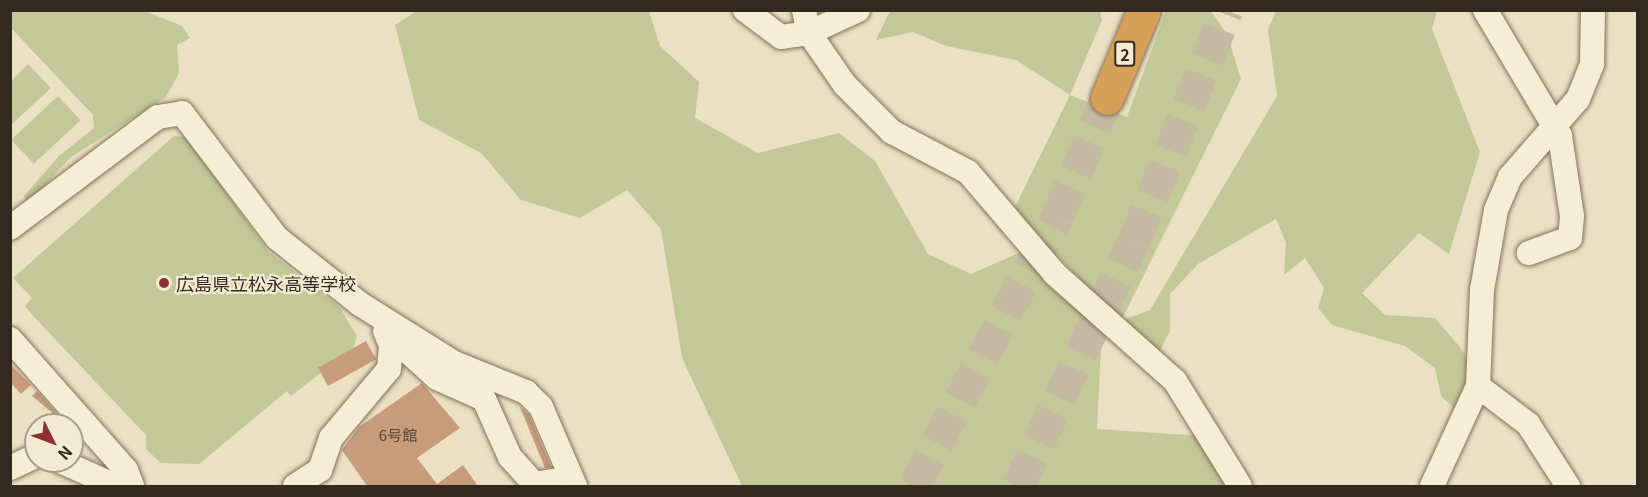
<!DOCTYPE html>
<html>
<head>
<meta charset="utf-8">
<style>
	body { margin:0 }
	#map { position:relative; width:1648px; height:497px; overflow:hidden; background:#ebe0c3; font-family:Georgia,"Noto Sans JP",serif }
	div>[style] { position:absolute }
	[style*='--x'] { left:calc(var(--x)*1px); top:calc(var(--y)*1px); width:calc(var(--w)*1px); rotate:calc(var(--a)*1deg) }
	.green>* { inset:0; background:#c2c897; transform-origin:0 0 }
	.building>* { inset:0; background:#c79c7b; transform-origin:0 0 }
	.highway-tunnel>* { height:33px; margin-top:-16.5px; transform-origin:0; background:repeating-linear-gradient(90deg,#c6bba2 0 33px,transparent 0 49px) }
	.roads { filter:drop-shadow(0 0 2px #84715b) drop-shadow(0 0 2px #84715b) }
	.minor>* { height:24px; margin:-12px; padding:0 12px; transform-origin:12px; border-radius:12px; background:#f6edd5 }
	.highway>* { height:33px; margin:-16.5px; padding:0 16.5px; transform-origin:16.5px; border-radius:16.5px; background:#d5a058 }
	.dots>* { width:16px; height:16px; translate:-50% -50%; box-sizing:border-box; border:3px solid #f3ead2; border-radius:50% }
	span { translate:-50% -50%; white-space:nowrap; text-align:center; line-height:1.15; -webkit-text-stroke:4.5px #f3ead2; paint-order:stroke }
	.number-label { font-size:15px; color:#594635 }
	.number-label span { -webkit-text-stroke-width:0 }
	.shield-label span { padding:2px 4px; background:#f3ead2; border:2px solid; border-radius:4px; -webkit-text-stroke-width:0 }
	.shield-label { font-size:16px; color:#34291e; font-weight:700 }
	.poi-label { font-size:18px; color:#34291e }
	.left { translate:0 -50%; text-align:left }
	.frame { position:absolute; inset:0; border:12px solid #34291e; pointer-events:none }
	.north { position:absolute; left:24px; top:413px; width:60px; height:60px; box-sizing:border-box; background:#f3ead2; border:2px solid #a79d8a; border-radius:50%; rotate:132deg; font-size:16px; font-weight:700; line-height:24px; text-align:center; color:#34291e }
	.north::after { content:''; display:block; margin:auto; width:21px; height:27px; background:#8f302f; clip-path:polygon(50% 0,100% 100%,50% 72%,0 100%) }
</style>
</head>
<body>
<div id="map">
	<div class="green">
		<div style="clip-path:polygon(11px 11px,145px 11px,182px 26px,190px 38px,177px 45px,179px 73px,166px 97px,71px 157px,27px 204px,24px 196px,59px 156px,94px 128px,93px 115px,11px 28px)"></div>
		<div style="clip-path:polygon(417px 11px,649px 11px,660px 46px,699px 82px,695px 118px,758px 153px,839px 133px,875px 161px,928px 254px,971px 274px,1023px 251px,1102px 325px,1097px 429px,1203px 436px,1225px 486px,742px 486px,682px 358px,661px 229px,627px 190px,580px 218px,521px 200px,481px 153px,419px 120px,395px 25px)"></div>
		<div style="clip-path:polygon(890px 11px,1100px 11px,1102px 20px,1070px 95px,1127px 117px,1166px 11px,1211px 11px,1227px 34px,1241px 79px,1121px 321px,1150px 310px,1277px 96px,1268px 30px,1276px 11px,1437px 11px,1432px 29px,1480px 152px,1449px 254px,1419px 233px,1362px 293px,1385px 315px,1435px 318px,1460px 347px,1469px 362px,1470px 387px,1458px 412px,1441px 396px,1435px 368px,1405px 346px,1332px 325px,1318px 308px,1324px 288px,1305px 258px,1284px 275px,1286px 243px,1276px 219px,1198px 264px,1170px 294px,1170px 331px,1158px 354px,1120px 322px,1014px 209px,1070px 95px,1016px 60px,946px 46px,913px 32px,876px 40px)"></div>
		<div style="clip-path:polygon(28px 64px,51px 88px,11px 125px,11px 81px)"></div>
		<div style="left:58px;top:96px;width:33px;height:64px;rotate:47deg"></div>
		<div style="clip-path:polygon(174px 136px,186px 137px,268px 251px,340px 308px,357px 336px,353px 348px,291px 396px,287px 391px,199px 464px,161px 463px,146px 449px,146px 435px,35px 318px,25px 306px,32px 298px,13px 278px)"></div>
	</div>
	<div class="building">
		<div style="left:366px;top:341px;width:21px;height:55px;rotate:61deg"></div>
		<div style="clip-path:polygon(10px 364px,31px 385px,21px 394px,10px 382px)"></div>
		<div style="clip-path:polygon(422px 383px,460px 428px,417px 458px,437px 484px,463px 465px,478px 486px,367px 486px,342px 450px,359px 427px)"></div>
		<div style="clip-path:polygon(37px 391px,67px 425px,32px 396px)"></div>
		<div style="clip-path:polygon(520px 407px,529px 415px,551px 467px,545px 468px)"></div>
	</div>
	<div class="highway-tunnel">
		<div style="--x:914;--y:486;--w:305;--a:-62"></div>
		<div style="--x:1057;--y:217;--w:129;--a:-67.2"></div>
		<div style="--x:1018;--y:486;--w:271;--a:-64.7"></div>
		<div style="--x:1134;--y:241;--w:249;--a:-68.1"></div>
	</div>
	<div class="roads">
		<div class="minor">
			<div style="--x:745;--y:10;--w:45;--a:36.9"></div>
			<div style="--x:781;--y:37;--w:28;--a:-8"></div>
			<div style="--x:809;--y:33;--w:54;--a:-25.1"></div>
			<div style="--x:804;--y:10;--w:24;--a:78"></div>
			<div style="--x:809;--y:33;--w:63;--a:55.3"></div>
			<div style="--x:845;--y:85;--w:66;--a:45"></div>
			<div style="--x:892;--y:132;--w:86;--a:27.8"></div>
			<div style="--x:968;--y:172;--w:134;--a:49.5"></div>
			<div style="--x:1055;--y:274;--w:161;--a:41.7"></div>
			<div style="--x:1175;--y:381;--w:123;--a:58.2"></div>
			<div style="--x:1485;--y:10;--w:147;--a:59.2"></div>
			<div style="--x:1560;--y:136;--w:81;--a:81.5"></div>
			<div style="--x:1572;--y:216;--w:22;--a:95"></div>
			<div style="--x:1570;--y:238;--w:44;--a:159.9"></div>
			<div style="--x:10;--y:228;--w:185;--a:-36.9"></div>
			<div style="--x:158;--y:117;--w:24;--a:-9"></div>
			<div style="--x:182;--y:113;--w:157;--a:52.8"></div>
			<div style="--x:277;--y:238;--w:106;--a:38.5"></div>
			<div style="--x:360;--y:304;--w:111;--a:32.1"></div>
			<div style="--x:454;--y:363;--w:78;--a:21.9"></div>
			<div style="--x:526;--y:392;--w:21;--a:45"></div>
			<div style="--x:541;--y:407;--w:86;--a:66.7"></div>
			<div style="--x:393;--y:338;--w:59;--a:42.3"></div>
			<div style="--x:437;--y:378;--w:51;--a:24.1"></div>
			<div style="--x:484;--y:399;--w:64;--a:65.9"></div>
			<div style="--x:510;--y:457;--w:36;--a:48"></div>
			<div style="--x:534;--y:484;--w:20;--a:-9"></div>
			<div style="--x:10;--y:339;--w:175;--a:48.5"></div>
			<div style="--x:126;--y:470;--w:17;--a:69"></div>
			<div style="--x:1478;--y:386;--w:63;--a:37.2"></div>
			<div style="--x:1528;--y:424;--w:74;--a:57.2"></div>
			<div style="--x:60;--y:461;--w:61;--a:24.1"></div>
			<div style="--x:10;--y:468;--w:29;--a:-25"></div>
			<div style="--x:295;--y:486;--w:30;--a:-33"></div>
			<div style="--x:320;--y:470;--w:34;--a:-71"></div>
			<div style="--x:331;--y:438;--w:90;--a:-50"></div>
			<div style="--x:389;--y:369;--w:24;--a:-85"></div>
			<div style="--x:391;--y:345;--w:15;--a:-113"></div>
			<div style="--x:1432;--y:486;--w:110;--a:-65.3"></div>
			<div style="--x:1478;--y:386;--w:96;--a:-87.6"></div>
			<div style="--x:1482;--y:290;--w:81;--a:-80.1"></div>
			<div style="--x:1496;--y:210;--w:36;--a:-67"></div>
			<div style="--x:1510;--y:177;--w:103;--a:-48.9"></div>
			<div style="--x:1578;--y:99;--w:38;--a:-68"></div>
			<div style="--x:1592;--y:64;--w:54;--a:-88.9"></div>
		</div>
		<div class="highway">
			<div style="--x:1107;--y:98;--w:95;--a:-67.2"></div>
		</div>
	</div>
	<div class="dots">
		<div style="left:164px;top:283px;background:#8f302f"></div>
	</div>
	<div class="number-label">
		<span style="left:398px;top:435px">6号館</span>
	</div>
	<div class="shield-label">
		<span style="left:1125px;top:54px">2</span>
	</div>
	<div class="poi-label">
		<span class="left" style="left:176px;top:283px">広島県立松永高等学校</span>
	</div>
	<div class="frame"></div>
	<div class="north">N</div>
</div>
</body>
</html>
